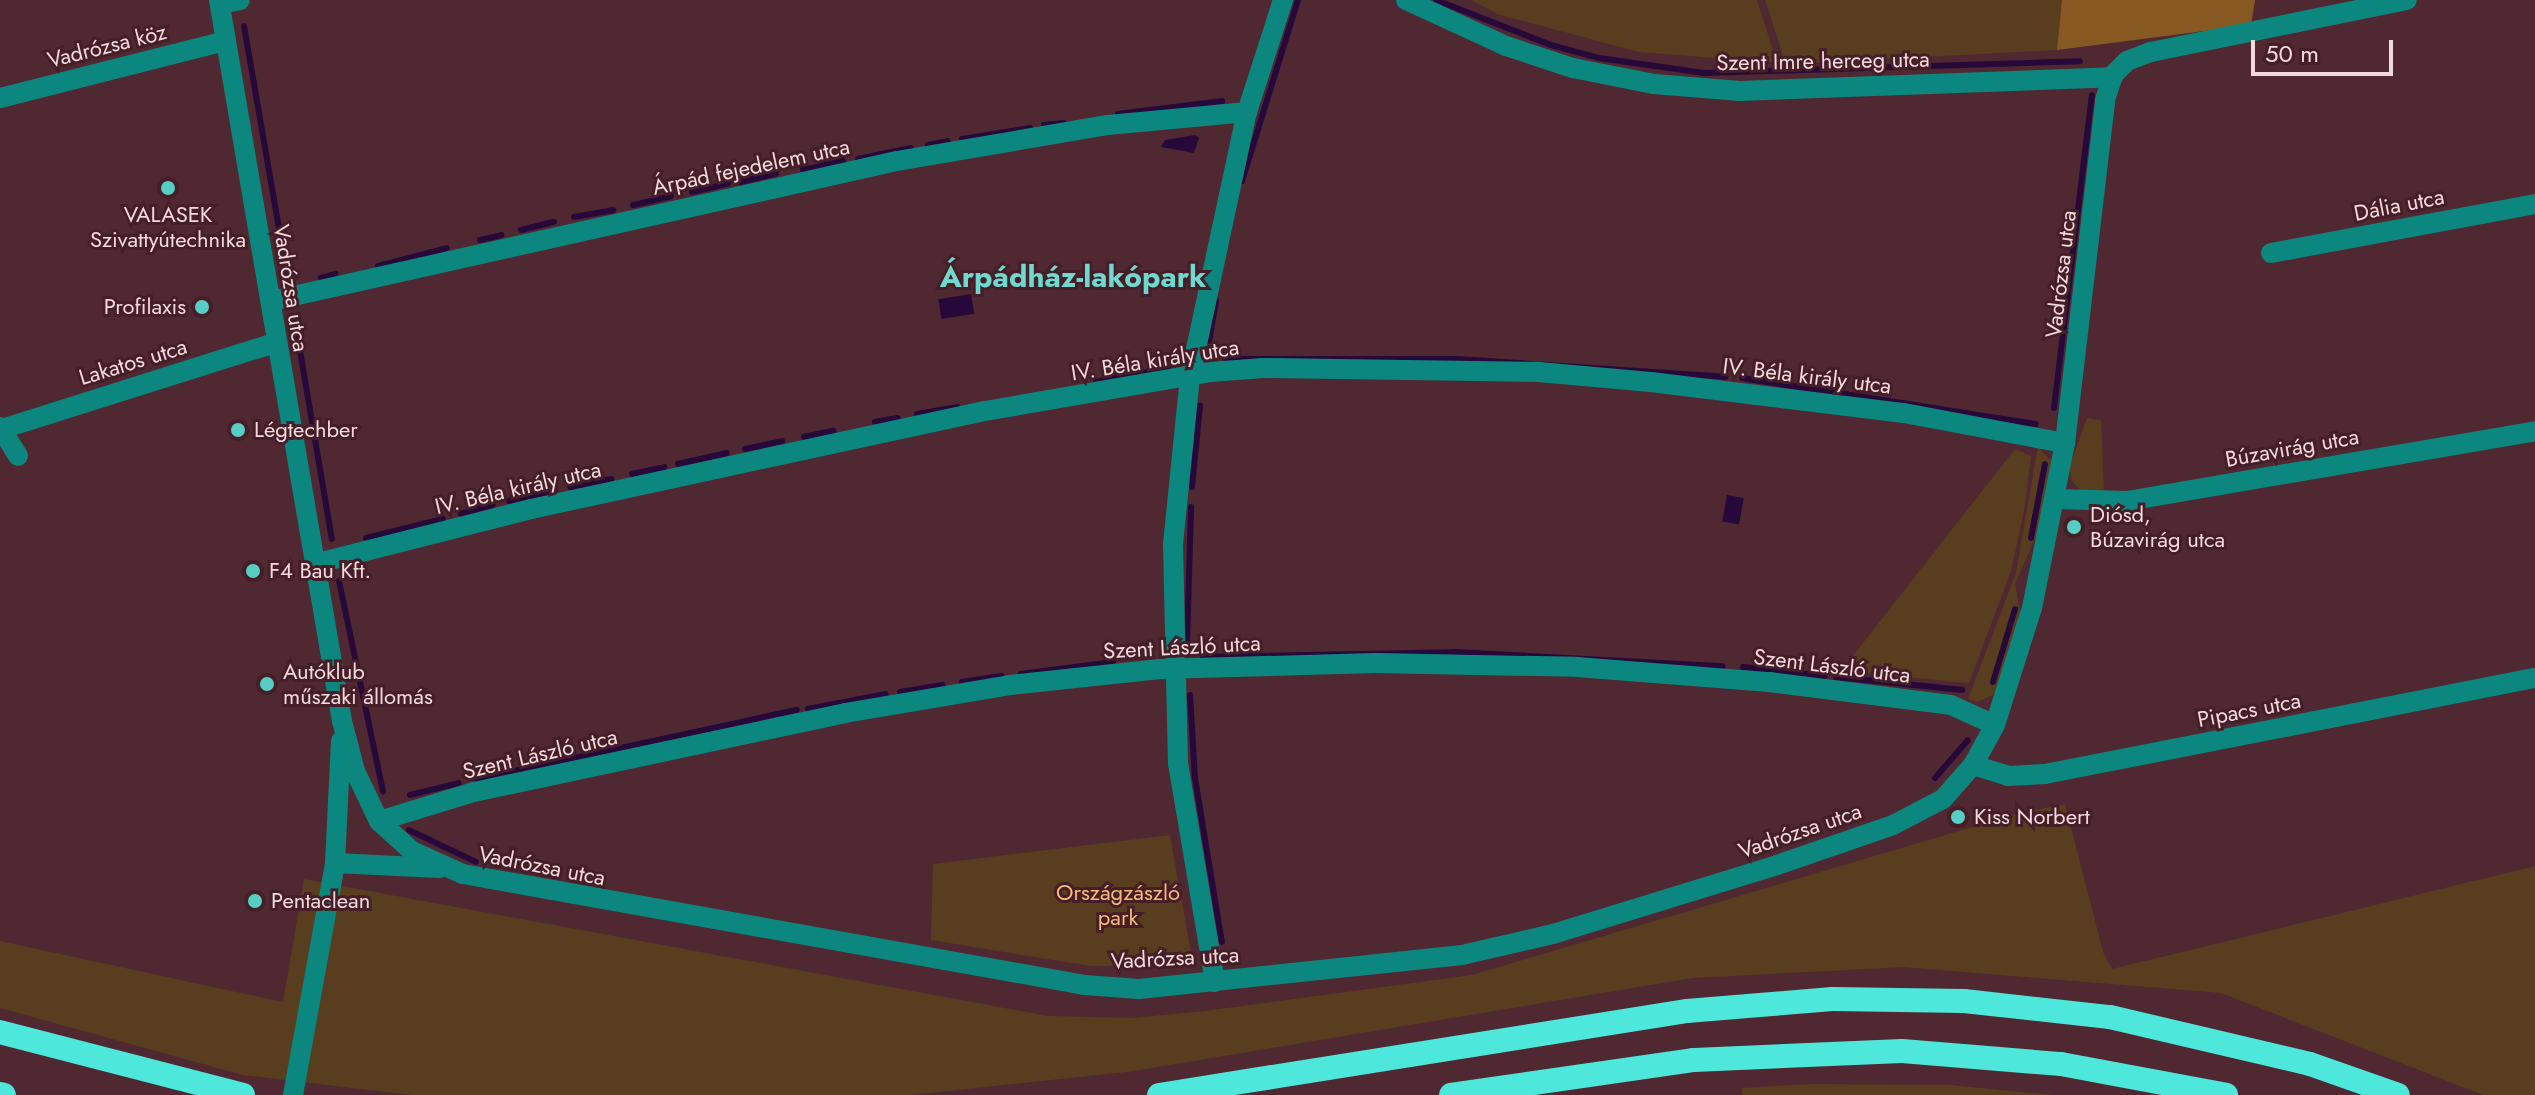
<!DOCTYPE html>
<html>
<head>
<meta charset="utf-8">
<style>
	body { margin:0 }
	#map { position:relative; width:2535px; height:1095px; overflow:hidden; background:#502831; font-family:Jost,sans-serif }
	div>[style] { position:absolute }
	[style*='--x'] { left:calc(var(--x)*1px); top:calc(var(--y)*1px); width:calc(var(--w)*1px); rotate:calc(var(--a)*1deg) }
	.green>* { inset:0; background:#593d1f }
	.forest>* { inset:0; background:#875922 }
	.water>* { inset:0; background:#26083b; transform-origin:0 0 }
	.stream>* { height:6px; margin:-3px; padding:0 3px; transform-origin:3px; border-radius:3px; background:#26083b }
	.minor>* { height:20px; margin:-10px; padding:0 10px; transform-origin:10px; border-radius:10px; background:#0c8780 }
	.highway>* { height:24px; margin:-12px; padding:0 12px; transform-origin:12px; border-radius:12px; background:#4de7db }
	.dots>* { width:22px; height:22px; translate:-50% -50%; box-sizing:border-box; border:4px solid #451e27; border-radius:50% }
	span { translate:-50% -50%; white-space:nowrap; text-align:center; line-height:1.15; -webkit-text-stroke:6px #451e27; paint-order:stroke }
	.street-label { font-size:22px; color:#f3d8dc }
	.poi-label { font-size:22px; color:#f3d8dc }
	.right { translate:-100% -50%; text-align:right }
	.left { translate:0 -50%; text-align:left }
	.park-label { font-size:22px; color:#f8ba77 }
	.district-label { font-size:30px; color:#6ed9cf; font-weight:700 }
	.scale { position:absolute; left:2251px; top:40px; width:142px; height:36px; box-sizing:border-box; border:4px solid #f3d8dc; border-top:0; padding-left:10px; font-size:24px; line-height:28px; white-space:nowrap; color:#f3d8dc; -webkit-text-stroke:6px #451e27; paint-order:stroke }
</style>
</head>
<body>
<div id="map">
	<div class="green">
		<div style="clip-path:polygon(1471px 0,1757px 0,1777px 63px,1639px 52px,1497px 14px)"></div>
		<div style="clip-path:polygon(1765px 0,2062px 0,2057px 50px,1786px 64px)"></div>
		<div style="clip-path:polygon(2087px 418px,2101px 420px,2104px 494px,2080px 490px,2072px 481px,2069px 468px)"></div>
		<div style="clip-path:polygon(2038px 447px,2053px 463px,2042px 523px,2015px 584px,2021px 617px,1997px 693px,1977px 702px,1968px 699px,2016px 573px)"></div>
		<div style="clip-path:polygon(2015px 449px,2031px 456px,2024px 511px,2011px 571px,1969px 683px,1841px 671px)"></div>
		<div style="clip-path:polygon(2065px 804px,2103px 952px,2112px 969px,2535px 866px,2535px 1095px,2483px 1095px,2221px 993px,1904px 967px,1693px 978px,1127px 1072px,910px 1095px,411px 1095px,243px 1075px,0 1008px,0 941px,283px 1002px,304px 879px,1048px 1016px,1132px 1018px,1205px 1011px,1472px 975px,2013px 815px)"></div>
		<div style="clip-path:polygon(1170px 835px,1193px 965px,1090px 966px,931px 940px,933px 864px)"></div>
		<div style="clip-path:polygon(1810px 1084px,1951px 1085px,2053px 1095px,1742px 1095px,1742px 1088px)"></div>
	</div>
	<div class="forest">
		<div style="clip-path:polygon(2062px 0,2255px 0,2251px 25px,2057px 50px)"></div>
	</div>
	<div class="water">
		<div style="clip-path:polygon(1195px 135px,1199px 138px,1194px 153px,1161px 147px,1165px 140px)"></div>
		<div style="left:971px;top:294px;width:20px;height:33px;rotate:81deg"></div>
		<div style="left:1727px;top:495px;width:17px;height:27px;rotate:10deg"></div>
	</div>
	<div class="stream">
		<div style="--x:1436;--y:0;--w:123;--a:21.4"></div>
		<div style="--x:1551;--y:45;--w:50;--a:15.2"></div>
		<div style="--x:1599;--y:58;--w:106;--a:8.1"></div>
		<div style="--x:1704;--y:73;--w:376;--a:-1.8"></div>
		<div style="--x:244;--y:26;--w:252;--a:80.2"></div>
		<div style="--x:1118;--y:114;--w:105;--a:-7.1"></div>
		<div style="--x:1044;--y:125;--w:20;--a:-6"></div>
		<div style="--x:962;--y:139;--w:69;--a:-9.2"></div>
		<div style="--x:928;--y:145;--w:20;--a:-11"></div>
		<div style="--x:858;--y:159;--w:54;--a:-11.7"></div>
		<div style="--x:803;--y:170;--w:41;--a:-12.7"></div>
		<div style="--x:1242;--y:181;--w:189;--a:-72.8"></div>
		<div style="--x:740;--y:182;--w:37;--a:-13"></div>
		<div style="--x:692;--y:192;--w:37;--a:-13"></div>
		<div style="--x:633;--y:205;--w:39;--a:-13"></div>
		<div style="--x:574;--y:217;--w:40;--a:-10"></div>
		<div style="--x:521;--y:230;--w:34;--a:-14"></div>
		<div style="--x:480;--y:240;--w:22;--a:-13"></div>
		<div style="--x:378;--y:266;--w:71;--a:-14.6"></div>
		<div style="--x:321;--y:278;--w:15;--a:-16"></div>
		<div style="--x:296;--y:327;--w:215;--a:80.4"></div>
		<div style="--x:1209;--y:341;--w:41;--a:-80.1"></div>
		<div style="--x:1226;--y:359;--w:231;--a:0"></div>
		<div style="--x:1457;--y:359;--w:269;--a:3.8"></div>
		<div style="--x:1742;--y:378;--w:297;--a:8.9"></div>
		<div style="--x:1096;--y:382;--w:74;--a:-10.9"></div>
		<div style="--x:2054;--y:408;--w:315;--a:-83.1"></div>
		<div style="--x:917;--y:414;--w:41;--a:-9.9"></div>
		<div style="--x:875;--y:422;--w:23;--a:-10"></div>
		<div style="--x:804;--y:437;--w:30;--a:-12"></div>
		<div style="--x:745;--y:449;--w:38;--a:-12"></div>
		<div style="--x:678;--y:464;--w:50;--a:-12.7"></div>
		<div style="--x:632;--y:474;--w:33;--a:-12"></div>
		<div style="--x:570;--y:487;--w:42;--a:-11"></div>
		<div style="--x:1192;--y:487;--w:82;--a:-84.4"></div>
		<div style="--x:509;--y:501;--w:47;--a:-12.3"></div>
		<div style="--x:461;--y:514;--w:33;--a:-16"></div>
		<div style="--x:366;--y:538;--w:79;--a:-13.9"></div>
		<div style="--x:2031;--y:538;--w:75;--a:-79.3"></div>
		<div style="--x:339;--y:581;--w:215;--a:78.2"></div>
		<div style="--x:1187;--y:644;--w:137;--a:-88.3"></div>
		<div style="--x:1203;--y:657;--w:250;--a:-1.1"></div>
		<div style="--x:1453;--y:652;--w:270;--a:3"></div>
		<div style="--x:1743;--y:667;--w:82;--a:6.3"></div>
		<div style="--x:1021;--y:674;--w:93;--a:-7.4"></div>
		<div style="--x:1836;--y:677;--w:127;--a:5.9"></div>
		<div style="--x:962;--y:682;--w:40;--a:-8.5"></div>
		<div style="--x:1993;--y:682;--w:76;--a:-73.2"></div>
		<div style="--x:900;--y:692;--w:43;--a:-9.5"></div>
		<div style="--x:1190;--y:695;--w:83;--a:86.6"></div>
		<div style="--x:1195;--y:778;--w:166;--a:80.7"></div>
		<div style="--x:808;--y:709;--w:79;--a:-10.9"></div>
		<div style="--x:1935;--y:778;--w:50;--a:-49"></div>
		<div style="--x:477;--y:779;--w:327;--a:-12.2"></div>
		<div style="--x:410;--y:795;--w:50;--a:-13.8"></div>
		<div style="--x:409;--y:830;--w:74;--a:25.5"></div>
	</div>
	<div class="minor">
		<div style="--x:219;--y:0;--w:731;--a:80.32"></div>
		<div style="--x:342;--y:721;--w:52;--a:75.4"></div>
		<div style="--x:355;--y:771;--w:55;--a:64.4"></div>
		<div style="--x:379;--y:821;--w:45;--a:42.3"></div>
		<div style="--x:412;--y:851;--w:56;--a:24.3"></div>
		<div style="--x:463;--y:874;--w:632;--a:10.12"></div>
		<div style="--x:1085;--y:985;--w:54;--a:4.2"></div>
		<div style="--x:1139;--y:989;--w:325;--a:-6"></div>
		<div style="--x:1462;--y:955;--w:93;--a:-13"></div>
		<div style="--x:1553;--y:934;--w:234;--a:-17.1"></div>
		<div style="--x:1777;--y:865;--w:123;--a:-19"></div>
		<div style="--x:1893;--y:825;--w:56;--a:-27.5"></div>
		<div style="--x:1943;--y:799;--w:45;--a:-48.6"></div>
		<div style="--x:1973;--y:765;--w:46;--a:-61.2"></div>
		<div style="--x:1995;--y:725;--w:123;--a:-72.5"></div>
		<div style="--x:2032;--y:608;--w:168;--a:-78.7"></div>
		<div style="--x:2065;--y:443;--w:345;--a:-83.3"></div>
		<div style="--x:2105;--y:100;--w:26;--a:-72"></div>
		<div style="--x:2113;--y:75;--w:20;--a:-45"></div>
		<div style="--x:2127;--y:61;--w:26;--a:-21"></div>
		<div style="--x:2151;--y:52;--w:261;--a:-11.5"></div>
		<div style="--x:1406;--y:0;--w:110;--a:24.7"></div>
		<div style="--x:1506;--y:46;--w:71;--a:18.2"></div>
		<div style="--x:1573;--y:68;--w:83;--a:11.2"></div>
		<div style="--x:1654;--y:84;--w:86;--a:4.7"></div>
		<div style="--x:1740;--y:91;--w:373;--a:-2.1"></div>
		<div style="--x:220;--y:4;--w:20;--a:-11"></div>
		<div style="--x:0;--y:98;--w:232;--a:-14.2"></div>
		<div style="--x:2271;--y:253;--w:269;--a:-10.5"></div>
		<div style="--x:271;--y:301;--w:641;--a:-12.61"></div>
		<div style="--x:897;--y:161;--w:214;--a:-9.7"></div>
		<div style="--x:1108;--y:125;--w:140;--a:-5.3"></div>
		<div style="--x:0;--y:427;--w:34;--a:58"></div>
		<div style="--x:5;--y:428;--w:283;--a:-17.5"></div>
		<div style="--x:2056;--y:499;--w:71;--a:1.6"></div>
		<div style="--x:2127;--y:501;--w:414;--a:-9.7"></div>
		<div style="--x:314;--y:564;--w:224;--a:-14.2"></div>
		<div style="--x:531;--y:509;--w:464;--a:-12.2"></div>
		<div style="--x:985;--y:411;--w:228;--a:-9.8"></div>
		<div style="--x:1210;--y:372;--w:53;--a:-4.3"></div>
		<div style="--x:1263;--y:368;--w:276;--a:0.8"></div>
		<div style="--x:1539;--y:372;--w:112;--a:5.1"></div>
		<div style="--x:1651;--y:382;--w:255;--a:7"></div>
		<div style="--x:1904;--y:413;--w:164;--a:10.6"></div>
		<div style="--x:1973;--y:765;--w:37;--a:17"></div>
		<div style="--x:2008;--y:776;--w:37;--a:-3"></div>
		<div style="--x:2045;--y:774;--w:499;--a:-11.1"></div>
		<div style="--x:379;--y:821;--w:99;--a:-17"></div>
		<div style="--x:474;--y:792;--w:379;--a:-12"></div>
		<div style="--x:845;--y:713;--w:167;--a:-9.6"></div>
		<div style="--x:1010;--y:685;--w:151;--a:-6.1"></div>
		<div style="--x:1160;--y:669;--w:216;--a:-1.6"></div>
		<div style="--x:1376;--y:663;--w:201;--a:1.1"></div>
		<div style="--x:1577;--y:667;--w:193;--a:4.5"></div>
		<div style="--x:1769;--y:682;--w:183;--a:7.2"></div>
		<div style="--x:1951;--y:705;--w:48;--a:24.4"></div>
		<div style="--x:335;--y:863;--w:104;--a:2.8"></div>
		<div style="--x:1215;--y:982;--w:221;--a:-99.6"></div>
		<div style="--x:1178;--y:764;--w:220;--a:-91.3"></div>
		<div style="--x:1173;--y:544;--w:168;--a:-84.2"></div>
		<div style="--x:1190;--y:377;--w:271;--a:-77.9"></div>
		<div style="--x:1247;--y:112;--w:118;--a:-72.2"></div>
		<div style="--x:293;--y:1095;--w:236;--a:-79.7"></div>
		<div style="--x:335;--y:863;--w:122;--a:-87.2"></div>
	</div>
	<div class="highway">
		<div style="--x:0;--y:1032;--w:251;--a:14.5"></div>
		<div style="--x:0;--y:1094;--w:4;--a:14"></div>
		<div style="--x:1159;--y:1095;--w:535;--a:-9.04"></div>
		<div style="--x:1687;--y:1011;--w:146;--a:-4.7"></div>
		<div style="--x:1833;--y:999;--w:131;--a:0.9"></div>
		<div style="--x:1964;--y:1001;--w:147;--a:6.3"></div>
		<div style="--x:2110;--y:1017;--w:205;--a:13.2"></div>
		<div style="--x:2310;--y:1064;--w:93;--a:19.4"></div>
		<div style="--x:1451;--y:1095;--w:246;--a:-8.2"></div>
		<div style="--x:1694;--y:1060;--w:208;--a:-2.5"></div>
		<div style="--x:1902;--y:1051;--w:160;--a:4.7"></div>
		<div style="--x:2061;--y:1064;--w:168;--a:10.6"></div>
	</div>
	<div class="dots">
		<div style="left:168px;top:188px;background:#56cec4"></div>
		<div style="left:202px;top:307px;background:#56cec4"></div>
		<div style="left:238px;top:430px;background:#56cec4"></div>
		<div style="left:2074px;top:527px;background:#56cec4"></div>
		<div style="left:253px;top:571px;background:#56cec4"></div>
		<div style="left:267px;top:684px;background:#56cec4"></div>
		<div style="left:1958px;top:817px;background:#56cec4"></div>
		<div style="left:255px;top:901px;background:#56cec4"></div>
	</div>
	<div class="street-label">
		<span style="left:107px;top:46px;rotate:-14deg">Vadrózsa köz</span>
		<span style="left:1823px;top:61px;rotate:-1deg">Szent Imre herceg utca</span>
		<span style="left:751px;top:167px;rotate:-12deg">Árpád fejedelem utca</span>
		<span style="left:2399px;top:205px;rotate:-11deg">Dália utca</span>
		<span style="left:2061px;top:274px;rotate:-83deg">Vadrózsa utca</span>
		<span style="left:291px;top:288px;rotate:81deg">Vadrózsa utca</span>
		<span style="left:1155px;top:360px;rotate:-9deg">IV. Béla király utca</span>
		<span style="left:133px;top:362px;rotate:-17deg">Lakatos utca</span>
		<span style="left:1807px;top:376px;rotate:7deg">IV. Béla király utca</span>
		<span style="left:2292px;top:448px;rotate:-10deg">Búzavirág utca</span>
		<span style="left:518px;top:488px;rotate:-13deg">IV. Béla király utca</span>
		<span style="left:1182px;top:647px;rotate:-3deg">Szent László utca</span>
		<span style="left:1832px;top:666px;rotate:7deg">Szent László utca</span>
		<span style="left:2249px;top:710px;rotate:-11deg">Pipacs utca</span>
		<span style="left:540px;top:754px;rotate:-13deg">Szent László utca</span>
		<span style="left:1800px;top:831px;rotate:-19deg">Vadrózsa utca</span>
		<span style="left:542px;top:866px;rotate:11deg">Vadrózsa utca</span>
		<span style="left:1175px;top:958px;rotate:-3deg">Vadrózsa utca</span>
	</div>
	<div class="poi-label">
		<span style="left:168px;top:227px">VALASEK<br>Szivattyútechnika</span>
		<span class="right" style="left:186px;top:307px">Profilaxis</span>
		<span class="left" style="left:254px;top:430px">Légtechber</span>
		<span class="left" style="left:2090px;top:527px">Diósd,<br>Búzavirág utca</span>
		<span class="left" style="left:269px;top:571px">F4 Bau Kft.</span>
		<span class="left" style="left:283px;top:684px">Autóklub<br>műszaki állomás</span>
		<span class="left" style="left:1974px;top:817px">Kiss Norbert</span>
		<span class="left" style="left:271px;top:901px">Pentaclean</span>
	</div>
	<div class="park-label">
		<span style="left:1118px;top:905px">Országzászló<br>park</span>
	</div>
	<div class="district-label">
		<span style="left:1073px;top:277px">Árpádház-lakópark</span>
	</div>
	<div class="scale">50 m</div>
</div>
</body>
</html>
